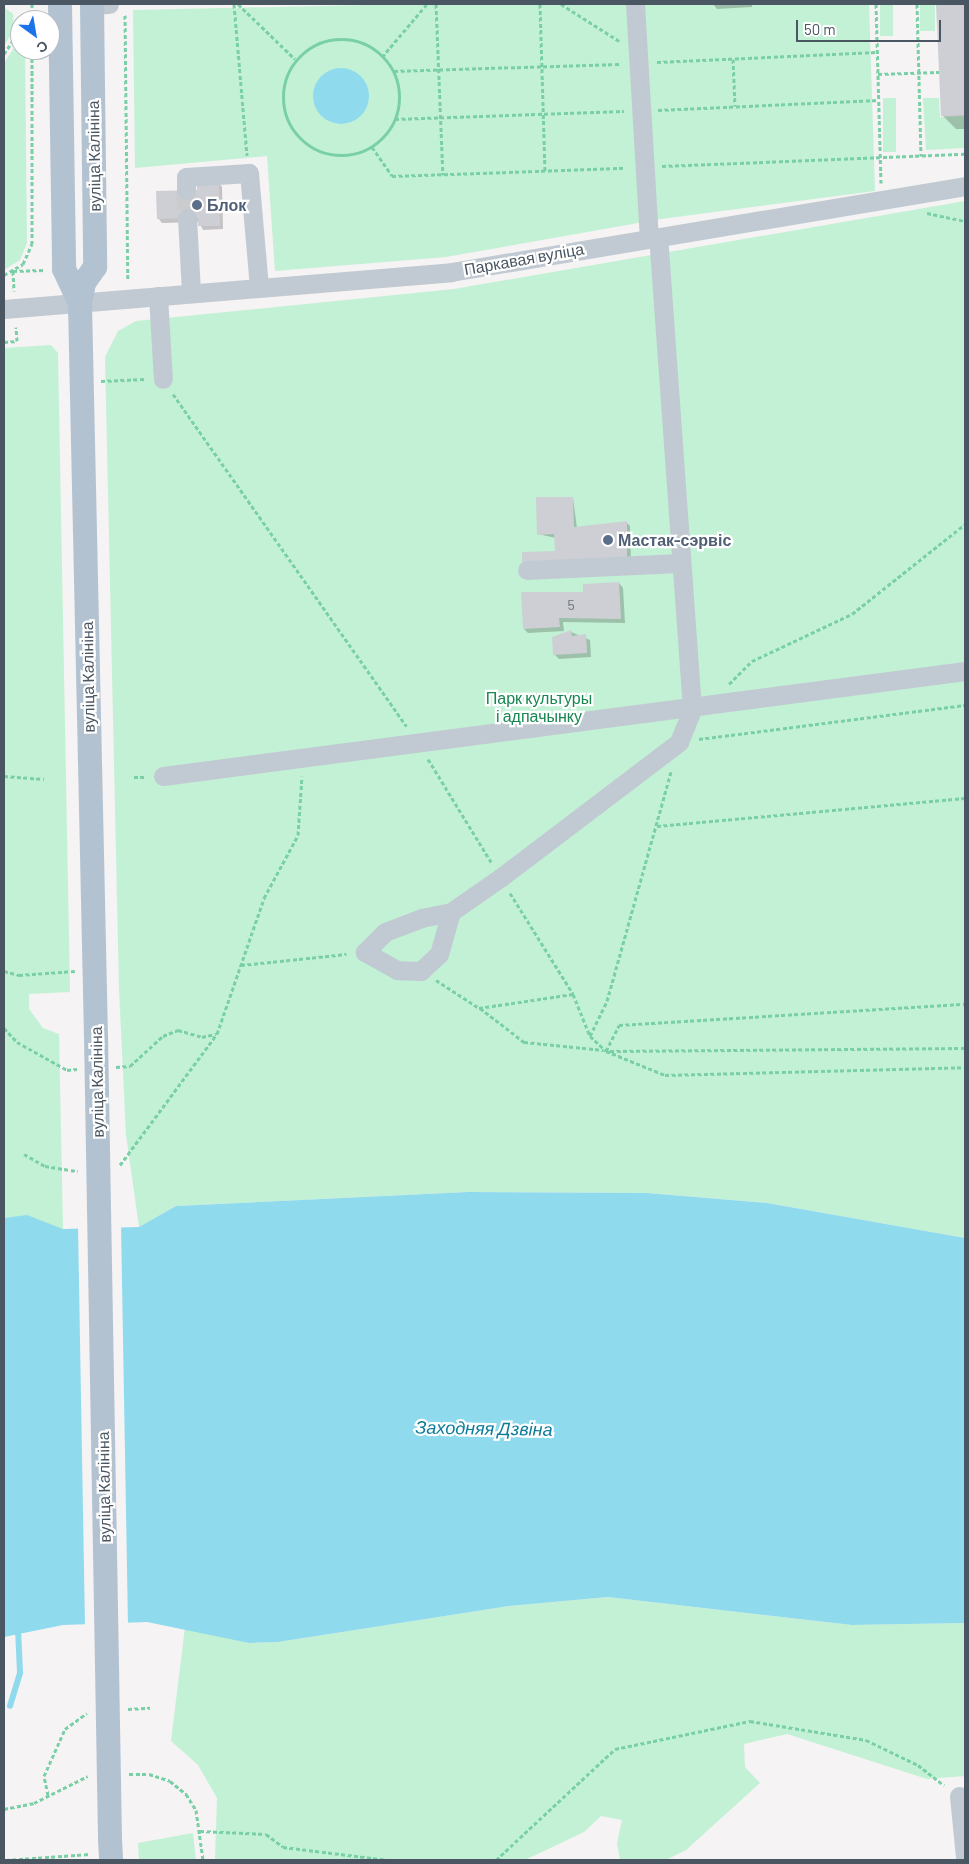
<!DOCTYPE html>
<html>
<head>
<meta charset="utf-8">
<style>
	body { margin:0 }
	#map { position:relative; width:969px; height:1864px; overflow:hidden; background:#f5f3f3; font-family:Barlow,sans-serif }
	div>[style] { position:absolute }
	[style*='--x'] { left:calc(var(--x)*1px); top:calc(var(--y)*1px); width:calc(var(--w)*1px); rotate:calc(var(--a)*1deg) }
	.green>* { inset:0; background:#c3f1d5; transform-origin:0 0 }
	.water>* { inset:0; background:#90daee }
	.round { border-radius:50% }
	.pier>* { inset:0; background:#f5f3f3; transform-origin:0 0 }
	.shadow>* { inset:0; background:#0003 }
	.stream>* { height:5.5px; margin:-2.75px; padding:0 2.75px; transform-origin:2.75px; border-radius:2.75px; background:#90daee }
	.building>* { inset:0; background:#cdcfd5 }
	.minor-tunnel>* { height:19px; margin-top:-9.5px; transform-origin:0; background:repeating-linear-gradient(90deg,#caccce 0 19px,transparent 0 28px) }
	.path>* { height:3px; margin-top:-1.5px; transform-origin:0; background:repeating-linear-gradient(90deg,#7ad0a6 0 4px,transparent 0 6.5px) }
	.path>.ring { margin:-1.5px; padding:0; box-sizing:content-box; background:none; border:3px solid #7ad0a6; border-radius:50% }
	.minor>* { height:19px; margin:-9.5px; padding:0 9.5px; transform-origin:9.5px; border-radius:9.5px; background:#c1cad2 }
	.major>* { height:24px; margin:-12px; padding:0 12px; transform-origin:12px; border-radius:12px; background:#b3c2d1 }
	.major-bridge>* { height:24px; margin:-12px; padding:0 12px; transform-origin:12px; border-radius:12px; background:#b3c2d1 }
	.dots>* { width:14px; height:14px; translate:-50% -50%; box-sizing:border-box; border:2px solid #fff; border-radius:50% }
	span { translate:-50% -50%; white-space:nowrap; text-align:center; line-height:1.15; -webkit-text-stroke:4.5px #fff; paint-order:stroke }
	.number-label { font-size:14px; color:#6b747e }
	.number-label span { -webkit-text-stroke-width:0 }
	.street-label { font-size:16px; color:#4a5661 }
	.service-label { font-size:16px; color:#4e5e75; font-weight:700 }
	.left { translate:0 -50%; text-align:left }
	.park-label { font-size:16px; color:#17864f }
	.water-label { font-size:18px; color:#0c7c9b; font-style:italic }
	.frame { position:absolute; inset:0; border:5px solid #4a5661; pointer-events:none }
	.north { position:absolute; left:10px; top:10px; width:50px; height:50px; box-sizing:border-box; background:#fff; border:1px solid #b7bbc0; border-radius:50%; rotate:148deg; font-size:14px; font-weight:700; line-height:20px; text-align:center; color:#4a5661 }
	.north::after { content:''; display:block; margin:auto; width:18px; height:22px; background:#1a73e8; clip-path:polygon(50% 0,100% 100%,50% 72%,0 100%) }
	.scale { position:absolute; left:796px; top:20px; width:145px; height:22px; box-sizing:border-box; border:2px solid #4a5661; border-top:0; padding-left:6px; font-size:15px; line-height:18px; white-space:nowrap; color:#4a5661; -webkit-text-stroke:4px #fff; paint-order:stroke }
</style>
</head>
<body>
<div id="map">
	<div class="green">
		<div style="clip-path:polygon(414px 4px,869px 4px,875px 191px,661px 219px,446px 257px,275px 271px,267px 156px,135px 168px,133px 10px)"></div>
		<div style="left:880px;top:4px;width:13px;height:32px"></div>
		<div style="left:920px;top:4px;width:15px;height:27px"></div>
		<div style="clip-path:polygon(4px 7px,13px 14px,14px 29px,4px 46px)"></div>
		<div style="clip-path:polygon(20px 39px,20px 50px,25px 50px,27px 243px,20px 260px,4px 270px,4px 63px)"></div>
		<div style="left:883px;top:98px;width:13px;height:54px"></div>
		<div style="clip-path:polygon(923px 98px,939px 98px,940px 117px,965px 116px,965px 148px,926px 150px)"></div>
		<div style="clip-path:polygon(965px 201px,965px 1238px,767px 1203px,647px 1193px,468px 1192px,176px 1206px,139px 1227px,126px 1135px,119px 989px,105px 357px,118px 331px,136px 321px,454px 289px)"></div>
		<div style="clip-path:polygon(51px 345px,58px 353px,70px 992px,29px 994px,29px 1009px,43px 1028px,59px 1034px,63px 1229px,27px 1216px,4px 1218px,4px 348px)"></div>
		<div style="clip-path:polygon(608px 1597px,852px 1625px,965px 1623px,965px 1776px,927px 1779px,787px 1734px,744px 1744px,745px 1767px,760px 1783px,686px 1850px,666px 1860px,620px 1860px,617px 1843px,622px 1820px,601px 1816px,584px 1832px,525px 1860px,215px 1860px,217px 1798px,198px 1765px,171px 1741px,185px 1627px,249px 1643px,278px 1642px,509px 1606px)"></div>
		<div style="clip-path:polygon(193px 1833px,196px 1860px,139px 1860px,138px 1843px)"></div>
	</div>
	<div class="water">
		<div class="round" style="left:313px;top:68px;width:56px;height:56px"></div>
		<div style="clip-path:polygon(468px 1192px,647px 1193px,767px 1203px,965px 1238px,965px 1623px,852px 1625px,608px 1597px,509px 1606px,278px 1642px,249px 1643px,147px 1622px,63px 1625px,4px 1637px,4px 1218px,27px 1215px,63px 1229px,139px 1227px,176px 1206px)"></div>
	</div>
	<div class="pier">
		<div style="left:121px;top:1225px;width:400px;height:43px;rotate:89deg"></div>
	</div>
	<div class="shadow">
		<div style="clip-path:polygon(713px 4px,752px 4px,752px 7px,717px 9px)"></div>
		<div style="clip-path:polygon(937px 4px,965px 4px,965px 129px,956px 129px,942px 115px)"></div>
		<div style="clip-path:polygon(218px 182px,222px 187px,223px 229px,203px 230px,199px 222px,162px 223px,158px 218px)"></div>
		<div style="clip-path:polygon(573px 498px,577px 528px,626px 522px,630px 526px,631px 563px,556px 553px,556px 538px,538px 534px)"></div>
		<div style="clip-path:polygon(619px 583px,623px 588px,625px 623px,563px 622px,564px 631px,528px 633px,524px 629px,585px 593px)"></div>
		<div style="clip-path:polygon(571px 632px,590px 640px,591px 657px,559px 659px,555px 655px)"></div>
	</div>
	<div class="stream">
		<div style="--x:10;--y:1706;--w:34;--a:-73"></div>
		<div style="--x:20;--y:1673;--w:44;--a:-92.6"></div>
	</div>
	<div class="building">
		<div style="clip-path:polygon(936px 4px,965px 4px,965px 115px,941px 116px)"></div>
		<div style="clip-path:polygon(197px 181px,219px 181px,220px 226px,198px 226px,198px 218px,157px 219px,156px 191px,197px 190px)"></div>
		<div style="clip-path:polygon(536px 497px,573px 497px,574px 527px,627px 521px,627px 559px,522px 562px,522px 552px,555px 551px,554px 534px,537px 535px)"></div>
		<div style="clip-path:polygon(619px 582px,621px 619px,559px 618px,560px 627px,523px 629px,521px 592px,583px 592px,583px 584px)"></div>
		<div style="clip-path:polygon(571px 630px,572px 636px,586px 634px,587px 653px,553px 655px,552px 637px)"></div>
	</div>
	<div class="minor-tunnel">
		<div style="--x:186;--y:190;--w:28;--a:88"></div>
	</div>
	<div class="path">
		<div style="--x:32;--y:4;--w:16;--a:90"></div>
		<div style="--x:234;--y:4;--w:152;--a:85.1"></div>
		<div style="--x:238;--y:4;--w:79;--a:44"></div>
		<div style="--x:436;--y:4;--w:171;--a:87.7"></div>
		<div style="--x:540;--y:4;--w:167;--a:88.3"></div>
		<div style="--x:561;--y:4;--w:69;--a:32.5"></div>
		<div style="--x:876;--y:4;--w:179;--a:88.4"></div>
		<div style="--x:917;--y:4;--w:152;--a:88.5"></div>
		<div style="--x:125;--y:15;--w:266;--a:89.4"></div>
		<div style="--x:26;--y:20;--w:12;--a:-59"></div>
		<div class="ring" style="left:283px;top:39px;width:113px;height:113px"></div>
		<div style="--x:4;--y:54;--w:30;--a:-57"></div>
		<div style="--x:382;--y:57;--w:70;--a:-49.7"></div>
		<div style="--x:733;--y:59;--w:47;--a:87.6"></div>
		<div style="--x:657;--y:62;--w:220;--a:-2.6"></div>
		<div style="--x:394;--y:71;--w:226;--a:-1.8"></div>
		<div style="--x:878;--y:74;--w:61;--a:-1.9"></div>
		<div style="--x:658;--y:110;--w:221;--a:-2.6"></div>
		<div style="--x:395;--y:119;--w:229;--a:-2"></div>
		<div style="--x:372;--y:147;--w:35;--a:55"></div>
		<div style="--x:392;--y:176;--w:234;--a:-2"></div>
		<div style="--x:662;--y:166;--w:303;--a:-2.3"></div>
		<div style="--x:927;--y:213;--w:39;--a:12"></div>
		<div style="--x:13;--y:271;--w:31;--a:-2"></div>
		<div style="--x:13;--y:271;--w:20;--a:87"></div>
		<div style="--x:4;--y:275;--w:22;--a:-30"></div>
		<div style="--x:23;--y:264;--w:22;--a:-66"></div>
		<div style="--x:32;--y:244;--w:194;--a:-90"></div>
		<div style="--x:4;--y:342;--w:13;--a:-4"></div>
		<div style="--x:17;--y:341;--w:14;--a:-94"></div>
		<div style="--x:101;--y:381;--w:44;--a:-2.6"></div>
		<div style="--x:173;--y:394;--w:406;--a:54.9"></div>
		<div style="--x:729;--y:684;--w:33;--a:-45"></div>
		<div style="--x:752;--y:661;--w:110;--a:-25.2"></div>
		<div style="--x:852;--y:614;--w:144;--a:-38.5"></div>
		<div style="--x:699;--y:739;--w:268;--a:-7.3"></div>
		<div style="--x:428;--y:759;--w:121;--a:58.5"></div>
		<div style="--x:4;--y:776;--w:40;--a:4.3"></div>
		<div style="--x:134;--y:777;--w:11;--a:0"></div>
		<div style="--x:657;--y:826;--w:309;--a:-5.2"></div>
		<div style="--x:510;--y:893;--w:119;--a:58"></div>
		<div style="--x:241;--y:965;--w:106;--a:-6"></div>
		<div style="--x:4;--y:971;--w:16;--a:15"></div>
		<div style="--x:19;--y:975;--w:56;--a:-4.1"></div>
		<div style="--x:436;--y:980;--w:51;--a:33.1"></div>
		<div style="--x:479;--y:1008;--w:95;--a:-8.5"></div>
		<div style="--x:573;--y:994;--w:45;--a:68"></div>
		<div style="--x:590;--y:1036;--w:22;--a:43"></div>
		<div style="--x:606;--y:1051;--w:64;--a:22.1"></div>
		<div style="--x:665;--y:1075;--w:300;--a:-1.5"></div>
		<div style="--x:480;--y:1008;--w:56;--a:37.7"></div>
		<div style="--x:524;--y:1042;--w:80;--a:5.7"></div>
		<div style="--x:4;--y:1028;--w:19;--a:47"></div>
		<div style="--x:17;--y:1042;--w:57;--a:29.2"></div>
		<div style="--x:67;--y:1070;--w:10;--a:-6"></div>
		<div style="--x:590;--y:1036;--w:39;--a:-64"></div>
		<div style="--x:607;--y:1001;--w:238;--a:-74.4"></div>
		<div style="--x:606;--y:1051;--w:29;--a:-63"></div>
		<div style="--x:619;--y:1025;--w:347;--a:-3.5"></div>
		<div style="--x:610;--y:1051;--w:355;--a:-0.5"></div>
		<div style="--x:116;--y:1067;--w:14;--a:-4"></div>
		<div style="--x:130;--y:1066;--w:45;--a:-42.3"></div>
		<div style="--x:163;--y:1036;--w:16;--a:-22"></div>
		<div style="--x:178;--y:1030;--w:25;--a:16"></div>
		<div style="--x:202;--y:1037;--w:14;--a:-12"></div>
		<div style="--x:24;--y:1154;--w:24;--a:30"></div>
		<div style="--x:45;--y:1166;--w:33;--a:9"></div>
		<div style="--x:120;--y:1165;--w:163;--a:-53.5"></div>
		<div style="--x:217;--y:1034;--w:144;--a:-70.9"></div>
		<div style="--x:264;--y:898;--w:72;--a:-61.6"></div>
		<div style="--x:298;--y:835;--w:59;--a:-86.1"></div>
		<div style="--x:128;--y:1709;--w:22;--a:-3"></div>
		<div style="--x:129;--y:1774;--w:20;--a:0"></div>
		<div style="--x:149;--y:1774;--w:22;--a:18"></div>
		<div style="--x:170;--y:1781;--w:21;--a:39"></div>
		<div style="--x:186;--y:1794;--w:19;--a:58"></div>
		<div style="--x:196;--y:1810;--w:50;--a:82"></div>
		<div style="--x:48;--y:1795;--w:19;--a:-102"></div>
		<div style="--x:44;--y:1776;--w:51;--a:-65.9"></div>
		<div style="--x:65;--y:1729;--w:27;--a:-36"></div>
		<div style="--x:4;--y:1809;--w:31;--a:-11"></div>
		<div style="--x:34;--y:1803;--w:60;--a:-26.6"></div>
		<div style="--x:200;--y:1831;--w:66;--a:2.6"></div>
		<div style="--x:266;--y:1834;--w:21;--a:37"></div>
		<div style="--x:283;--y:1847;--w:106;--a:7.1"></div>
		<div style="--x:6;--y:1860;--w:84;--a:-4.1"></div>
		<div style="--x:496;--y:1860;--w:163;--a:-43"></div>
		<div style="--x:615;--y:1749;--w:138;--a:-11.7"></div>
		<div style="--x:750;--y:1721;--w:118;--a:9.3"></div>
		<div style="--x:866;--y:1740;--w:58;--a:25.7"></div>
		<div style="--x:918;--y:1765;--w:33;--a:38"></div>
	</div>
	<div class="minor">
		<div style="--x:635;--y:4;--w:234;--a:86.6"></div>
		<div style="--x:92;--y:5;--w:17;--a:-3"></div>
		<div style="--x:186;--y:190;--w:13;--a:-90"></div>
		<div style="--x:186;--y:177;--w:63;--a:-3.6"></div>
		<div style="--x:249;--y:173;--w:115;--a:85"></div>
		<div style="--x:187;--y:218;--w:75;--a:86.9"></div>
		<div style="--x:158;--y:296;--w:83;--a:86.6"></div>
		<div style="--x:4;--y:309;--w:449;--a:-4.7"></div>
		<div style="--x:451;--y:272;--w:521;--a:-9.5"></div>
		<div style="--x:527;--y:570;--w:153;--a:-2.6"></div>
		<div style="--x:163;--y:776;--w:809;--a:-7.46"></div>
		<div style="--x:451;--y:912;--w:44;--a:105.9"></div>
		<div style="--x:439;--y:954;--w:25;--a:137"></div>
		<div style="--x:421;--y:971;--w:24;--a:-178"></div>
		<div style="--x:397;--y:970;--w:37;--a:-151"></div>
		<div style="--x:365;--y:952;--w:28;--a:-45"></div>
		<div style="--x:385;--y:932;--w:39;--a:-21"></div>
		<div style="--x:421;--y:918;--w:31;--a:-11"></div>
		<div style="--x:451;--y:912;--w:60;--a:-34.8"></div>
		<div style="--x:500;--y:878;--w:225;--a:-37.2"></div>
		<div style="--x:679;--y:742;--w:35;--a:-68"></div>
		<div style="--x:692;--y:709;--w:473;--a:-94.1"></div>
		<div style="--x:959;--y:1796;--w:61;--a:84.4"></div>
	</div>
	<div class="major">
		<div style="--x:60;--y:4;--w:265;--a:89.1"></div>
		<div style="--x:64;--y:269;--w:38;--a:65"></div>
		<div style="--x:92;--y:4;--w:263;--a:89.3"></div>
		<div style="--x:95;--y:267;--w:19;--a:125"></div>
		<div style="--x:84;--y:283;--w:21;--a:101"></div>
		<div style="--x:80;--y:304;--w:732;--a:88.75"></div>
		<div style="--x:110;--y:1839;--w:21;--a:87"></div>
	</div>
	<div class="major-bridge">
		<div style="--x:96;--y:1036;--w:803;--a:89"></div>
	</div>
	<div class="dots">
		<div style="left:197px;top:205px;background:#5c6f8a"></div>
		<div style="left:608px;top:540px;background:#5c6f8a"></div>
	</div>
	<div class="number-label">
		<span style="left:571px;top:605px">5</span>
	</div>
	<div class="street-label">
		<span style="left:94px;top:156px;rotate:-91deg">вуліца Калініна</span>
		<span style="left:524px;top:259px;rotate:-10deg">Паркавая вуліца</span>
		<span style="left:88px;top:677px;rotate:-91deg">вуліца Калініна</span>
		<span style="left:97px;top:1082px;rotate:-91deg">вуліца Калініна</span>
		<span style="left:104px;top:1487px;rotate:-91deg">вуліца Калініна</span>
	</div>
	<div class="service-label">
		<span class="left" style="left:207px;top:205px">Блок</span>
		<span class="left" style="left:618px;top:540px">Мастак-сэрвіс</span>
	</div>
	<div class="park-label">
		<span style="left:539px;top:707px">Парк культуры<br>і адпачынку</span>
	</div>
	<div class="water-label">
		<span style="left:484px;top:1428px;rotate:1deg">Заходняя Дзвіна</span>
	</div>
	<div class="frame"></div>
	<div class="north">С</div>
	<div class="scale">50 m</div>
</div>
</body>
</html>
